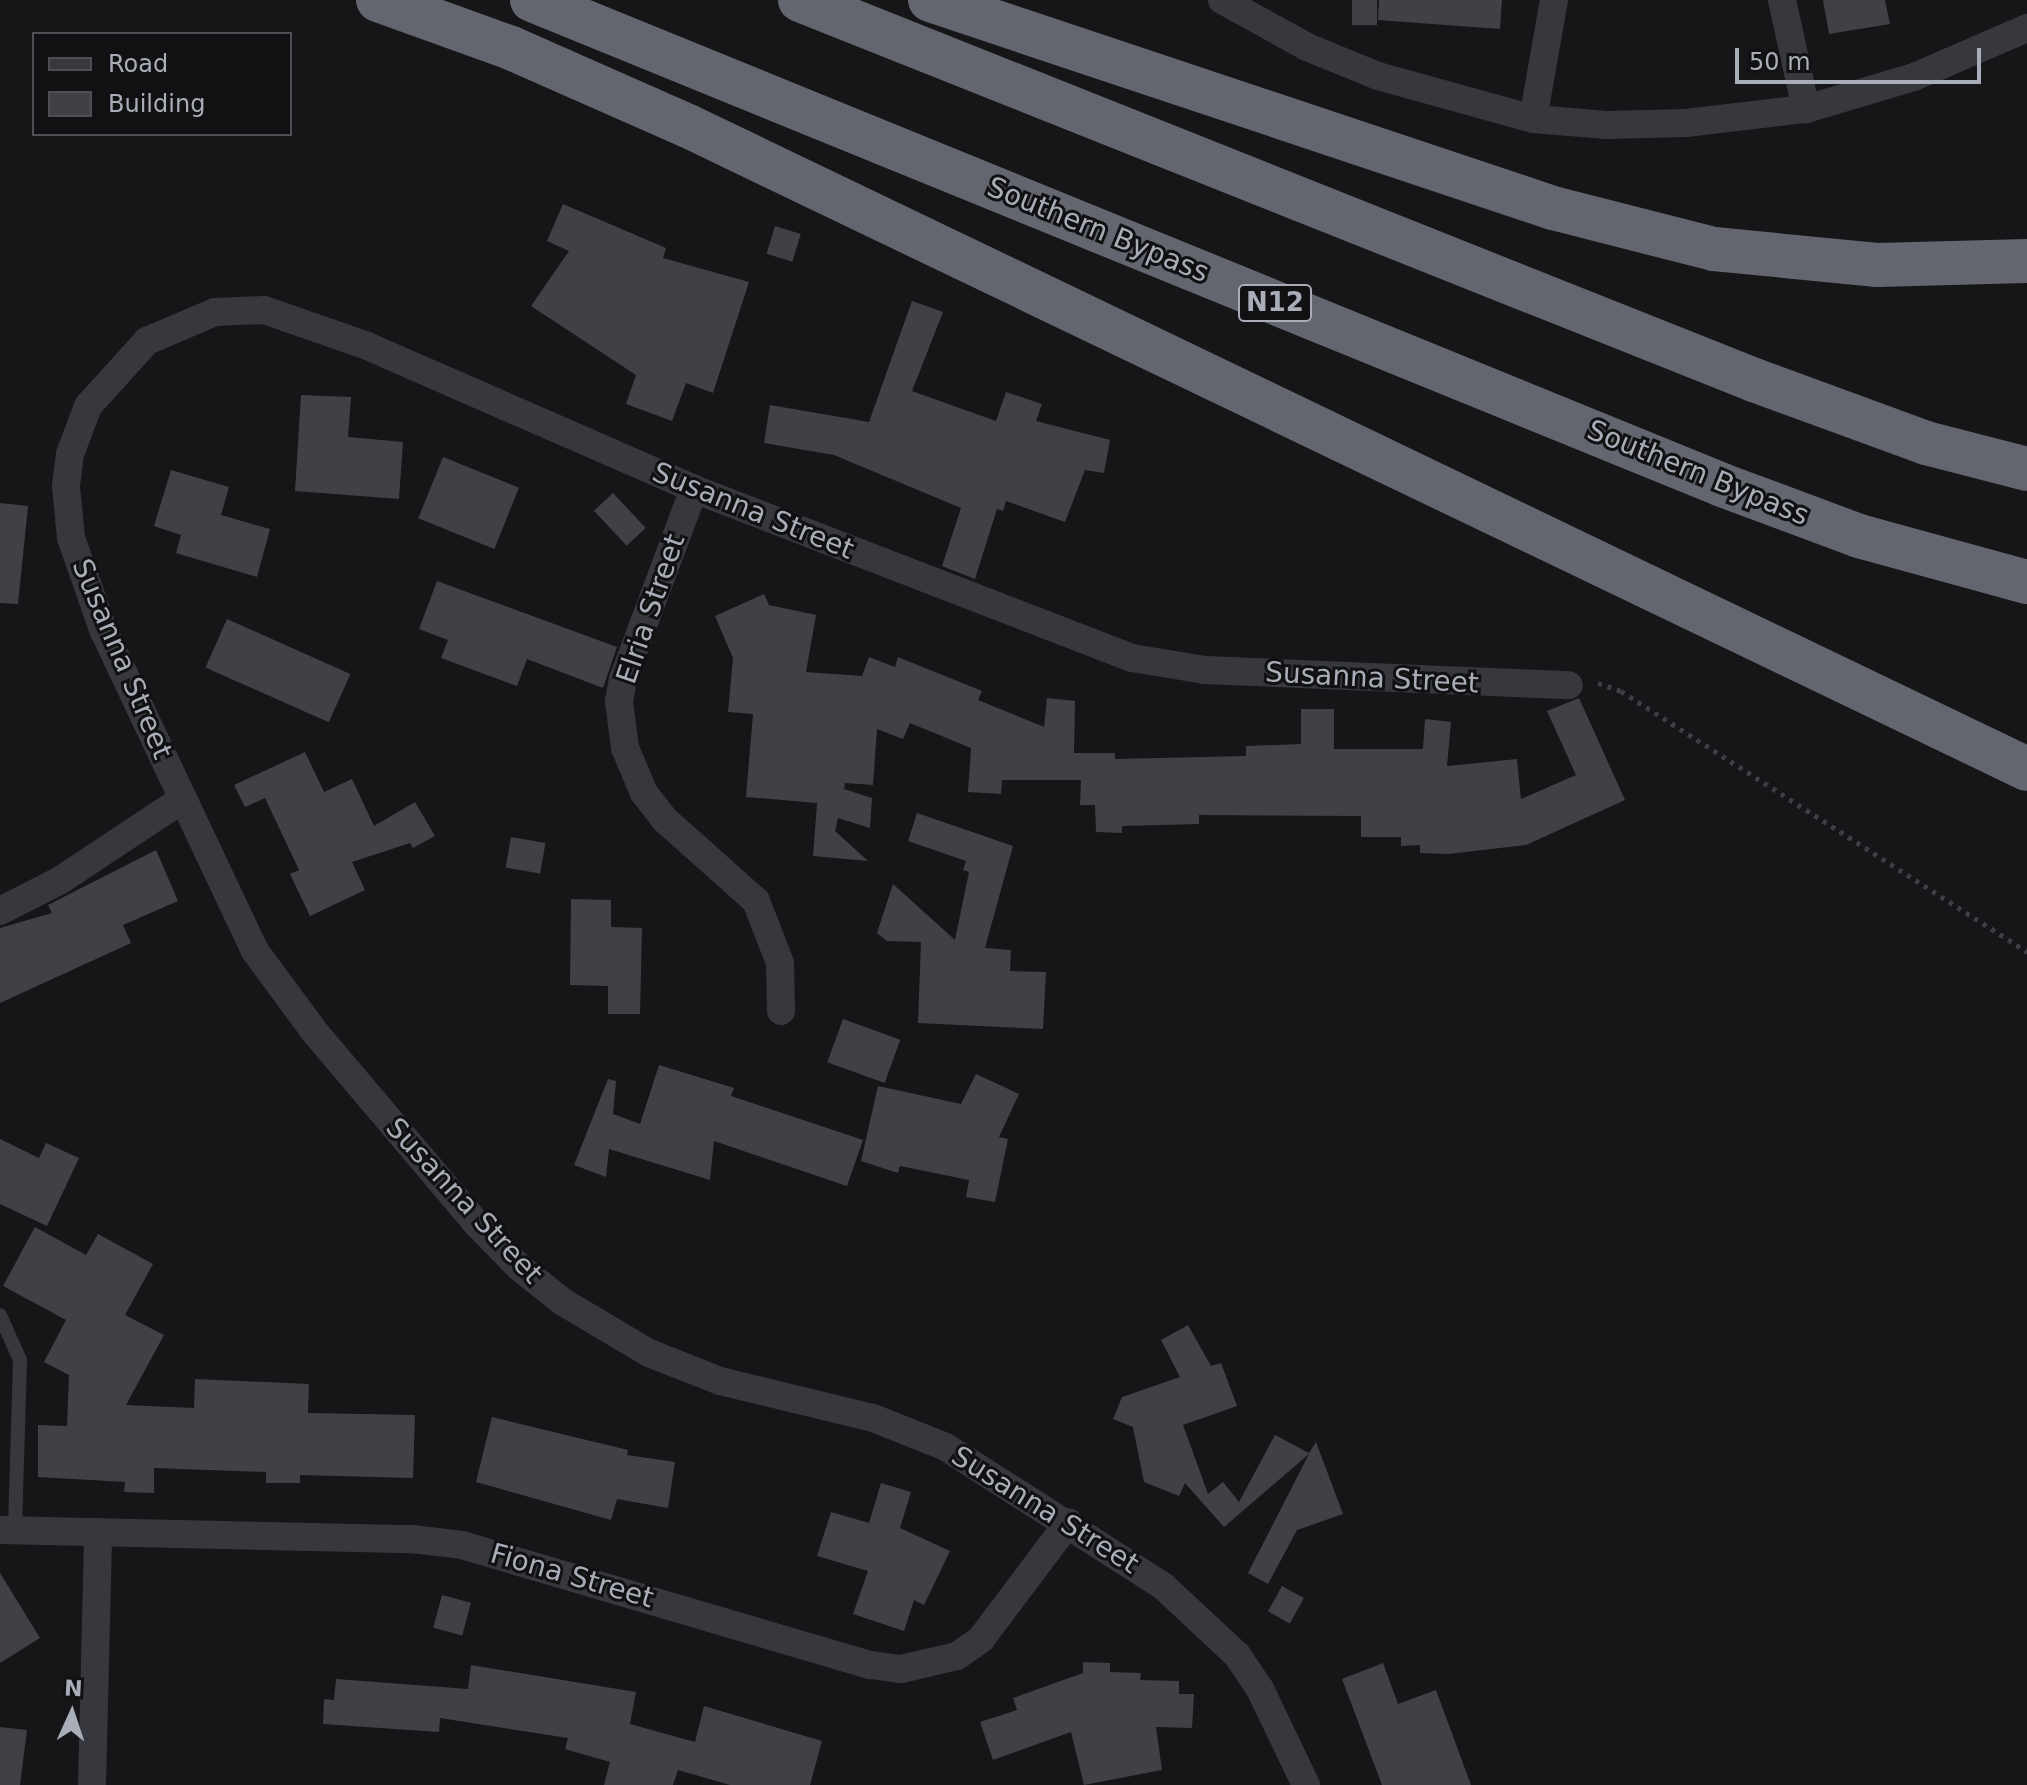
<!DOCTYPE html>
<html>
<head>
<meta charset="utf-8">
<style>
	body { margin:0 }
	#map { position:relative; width:2027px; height:1785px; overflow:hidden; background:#161618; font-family:"DejaVu Sans",sans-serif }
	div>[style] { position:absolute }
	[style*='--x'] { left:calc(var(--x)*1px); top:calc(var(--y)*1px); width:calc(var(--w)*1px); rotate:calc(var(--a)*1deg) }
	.building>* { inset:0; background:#404145; transform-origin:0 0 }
	.path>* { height:5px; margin-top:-2.5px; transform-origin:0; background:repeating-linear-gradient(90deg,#3d3f44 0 4px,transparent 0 10px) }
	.service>* { height:14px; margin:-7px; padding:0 7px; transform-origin:7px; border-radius:7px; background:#37383d }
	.minor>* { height:28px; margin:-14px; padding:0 14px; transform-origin:14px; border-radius:14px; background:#37383d }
	.motorway>* { height:44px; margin:-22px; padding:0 22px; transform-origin:22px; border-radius:22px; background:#63666e }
	span { translate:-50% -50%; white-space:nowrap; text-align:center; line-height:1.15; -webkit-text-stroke:6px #111113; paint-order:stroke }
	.shield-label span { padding:2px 6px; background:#111113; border:2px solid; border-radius:6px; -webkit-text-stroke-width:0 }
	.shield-label { font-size:26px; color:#a8adb8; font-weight:700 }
	.street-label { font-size:28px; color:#a8adb8 }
	.legend { position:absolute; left:32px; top:32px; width:260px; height:104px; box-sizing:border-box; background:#111113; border:2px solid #4d4f55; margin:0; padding:10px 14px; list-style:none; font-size:24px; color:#a8adb8 }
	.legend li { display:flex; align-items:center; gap:16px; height:40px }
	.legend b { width:40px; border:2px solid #4d4f55 }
	.north { position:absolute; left:32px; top:1673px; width:80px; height:80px; -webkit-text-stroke:6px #111113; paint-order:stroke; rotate:3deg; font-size:22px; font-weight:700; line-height:32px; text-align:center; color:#a8adb8 }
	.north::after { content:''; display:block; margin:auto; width:28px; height:36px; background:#a8adb8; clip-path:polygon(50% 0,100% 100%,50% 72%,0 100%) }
	.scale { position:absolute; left:1735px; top:48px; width:246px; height:36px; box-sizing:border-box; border:4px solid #a8adb8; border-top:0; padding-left:10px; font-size:24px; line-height:28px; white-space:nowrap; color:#a8adb8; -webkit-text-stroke:6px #111113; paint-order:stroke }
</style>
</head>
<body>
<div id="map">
	<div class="building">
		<div style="left:1352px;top:0;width:25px;height:25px"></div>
		<div style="clip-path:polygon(1379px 0,1502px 0,1500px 29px,1378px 20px)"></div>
		<div style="clip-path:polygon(1823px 0,1885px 0,1890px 24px,1829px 34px)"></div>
		<div style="clip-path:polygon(563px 204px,666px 248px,663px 258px,749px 282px,713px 393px,686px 383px,672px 421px,626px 404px,636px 375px,531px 306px,569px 251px,547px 241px)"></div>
		<div style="left:775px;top:226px;width:27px;height:29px;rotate:17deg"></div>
		<div style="clip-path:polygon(912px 301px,943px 312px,912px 391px,996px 421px,1006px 392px,1042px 404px,1036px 421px,1110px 440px,1104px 473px,1085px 470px,1065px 522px,1006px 501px,1003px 511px,997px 509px,975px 579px,942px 566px,961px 508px,834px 455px,764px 443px,770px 405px,869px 422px)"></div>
		<div style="clip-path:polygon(301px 395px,351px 397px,348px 437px,403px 442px,399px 499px,295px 491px)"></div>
		<div style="left:443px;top:457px;width:82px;height:66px;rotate:22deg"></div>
		<div style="clip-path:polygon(171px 470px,229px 487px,221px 515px,270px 529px,257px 577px,176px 553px,181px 535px,154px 526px)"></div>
		<div style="left:613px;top:493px;width:48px;height:26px;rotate:47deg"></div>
		<div style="clip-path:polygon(0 503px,28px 506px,18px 604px,0 603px)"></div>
		<div style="clip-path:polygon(437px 581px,617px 647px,603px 688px,527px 659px,517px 686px,441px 658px,448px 640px,419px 629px)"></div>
		<div style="clip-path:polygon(764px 594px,769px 605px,816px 615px,806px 672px,862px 676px,869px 657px,895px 667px,898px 657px,982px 691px,978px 700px,1044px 727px,1047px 698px,1075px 701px,1074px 753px,1115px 753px,1115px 759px,1246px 756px,1246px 746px,1301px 744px,1301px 709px,1334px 709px,1334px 749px,1423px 749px,1425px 719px,1451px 722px,1447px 766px,1517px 759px,1521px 799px,1576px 775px,1547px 711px,1579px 698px,1625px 800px,1526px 845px,1448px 854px,1420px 853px,1420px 845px,1401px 846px,1401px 837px,1361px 837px,1361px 816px,1199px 815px,1199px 824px,1122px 826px,1122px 833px,1096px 832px,1095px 805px,1080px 805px,1081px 780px,1002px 780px,1001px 794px,968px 792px,971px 748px,910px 723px,903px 739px,877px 729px,873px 785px,845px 783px,844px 789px,872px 798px,870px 828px,838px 818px,835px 831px,868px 861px,813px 856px,817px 803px,746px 797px,753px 714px,728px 712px,733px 658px,715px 616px)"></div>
		<div style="left:227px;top:619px;width:135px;height:53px;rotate:24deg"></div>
		<div style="clip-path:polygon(305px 752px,324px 792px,352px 779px,374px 826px,415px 802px,435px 836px,413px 848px,410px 843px,352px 862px,365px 890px,310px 916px,290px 874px,299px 870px,265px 798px,245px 807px,234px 785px)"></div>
		<div style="clip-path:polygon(917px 813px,1013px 846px,985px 948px,1011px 950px,1010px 971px,1046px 972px,1043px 1029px,918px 1023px,921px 942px,887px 941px,877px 933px,893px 884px,955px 940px,969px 872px,963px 870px,966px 861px,908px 841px)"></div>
		<div style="left:511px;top:837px;width:35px;height:31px;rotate:10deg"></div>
		<div style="clip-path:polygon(156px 850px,178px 901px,123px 925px,131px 943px,0 1003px,0 928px,52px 913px,48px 905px)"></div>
		<div style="clip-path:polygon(571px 899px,611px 900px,611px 927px,642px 928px,640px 1014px,608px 1014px,608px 986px,570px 985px)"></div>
		<div style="left:843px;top:1019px;width:61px;height:46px;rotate:20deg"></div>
		<div style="clip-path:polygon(659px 1065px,734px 1088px,731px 1096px,863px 1140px,847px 1186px,714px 1141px,710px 1180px,609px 1149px,606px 1177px,574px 1165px,608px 1079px,616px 1081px,613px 1114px,640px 1124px)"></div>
		<div style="clip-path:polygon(976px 1074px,1019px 1094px,999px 1137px,1008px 1139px,995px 1202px,966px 1197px,969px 1180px,900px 1166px,898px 1173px,861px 1161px,878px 1086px,961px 1104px)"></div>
		<div style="clip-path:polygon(0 1139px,39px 1158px,46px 1143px,79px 1158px,47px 1226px,0 1204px)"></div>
		<div style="clip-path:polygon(35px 1227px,86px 1255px,98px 1234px,153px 1264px,125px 1315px,164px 1335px,126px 1405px,194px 1408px,195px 1379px,309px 1384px,308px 1413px,415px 1415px,413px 1478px,300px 1475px,300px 1483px,266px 1483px,266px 1472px,154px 1468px,154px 1493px,124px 1492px,125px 1482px,38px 1477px,38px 1425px,67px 1426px,69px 1375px,44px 1362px,66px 1320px,3px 1286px)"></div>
		<div style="clip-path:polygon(1188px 1325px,1211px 1366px,1221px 1363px,1237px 1406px,1183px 1425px,1208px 1494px,1223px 1482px,1239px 1502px,1275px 1435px,1309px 1453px,1316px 1442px,1343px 1514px,1297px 1530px,1268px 1584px,1248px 1573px,1309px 1454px,1224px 1527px,1185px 1483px,1179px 1496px,1144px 1482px,1133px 1427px,1113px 1419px,1122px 1397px,1180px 1377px,1161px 1340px)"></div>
		<div style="clip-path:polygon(492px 1417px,628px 1450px,627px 1455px,675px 1462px,668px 1508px,617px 1499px,611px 1520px,476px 1482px)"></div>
		<div style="clip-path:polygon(881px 1483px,911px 1492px,900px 1528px,950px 1551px,924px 1605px,914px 1600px,904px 1631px,853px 1614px,868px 1571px,817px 1556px,831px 1512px,869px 1523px)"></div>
		<div style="clip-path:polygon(0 1573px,40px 1638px,0 1663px)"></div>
		<div style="left:1282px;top:1586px;width:25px;height:29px;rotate:29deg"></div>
		<div style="left:442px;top:1595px;width:30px;height:34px;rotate:15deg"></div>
		<div style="clip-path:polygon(1083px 1662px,1110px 1663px,1110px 1672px,1141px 1673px,1140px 1680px,1179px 1681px,1179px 1694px,1194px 1694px,1192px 1728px,1156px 1727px,1162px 1770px,1084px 1785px,1071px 1732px,993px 1760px,980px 1722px,1017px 1710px,1013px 1698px,1083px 1673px)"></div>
		<div style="clip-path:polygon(1383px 1663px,1398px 1704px,1436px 1690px,1471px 1785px,1382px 1785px,1342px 1679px)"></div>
		<div style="clip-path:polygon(471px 1665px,636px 1692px,630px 1724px,695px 1742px,704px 1706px,822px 1741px,810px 1785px,730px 1785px,678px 1770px,673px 1785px,604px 1785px,610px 1762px,565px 1749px,568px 1738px,440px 1718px,439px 1732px,323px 1724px,324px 1699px,334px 1700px,336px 1679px,468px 1689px)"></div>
		<div style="clip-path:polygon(0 1727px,27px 1730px,20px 1785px,0 1785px)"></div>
	</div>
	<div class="path">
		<div style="--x:1598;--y:683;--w:24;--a:19"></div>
		<div style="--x:1621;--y:691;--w:483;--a:32.7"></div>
	</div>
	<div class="service">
		<div style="--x:0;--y:1315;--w:49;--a:66"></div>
		<div style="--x:20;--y:1360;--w:170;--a:91.7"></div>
	</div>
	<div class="minor">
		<div style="--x:1222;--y:0;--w:97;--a:28.9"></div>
		<div style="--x:1307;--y:47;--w:77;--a:22.2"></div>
		<div style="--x:1378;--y:76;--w:161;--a:15.5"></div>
		<div style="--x:1533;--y:119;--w:74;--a:4.6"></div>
		<div style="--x:1607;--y:125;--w:79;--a:-1.5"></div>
		<div style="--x:1686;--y:123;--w:121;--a:-6.7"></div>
		<div style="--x:1806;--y:109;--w:113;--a:-16.5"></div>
		<div style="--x:1914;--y:77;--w:123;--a:-23.4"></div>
		<div style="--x:1782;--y:0;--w:112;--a:77.6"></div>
		<div style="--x:1533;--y:119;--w:121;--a:-80"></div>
		<div style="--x:694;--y:489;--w:203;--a:110.5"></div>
		<div style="--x:623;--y:679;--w:22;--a:100"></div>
		<div style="--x:619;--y:701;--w:47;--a:82.7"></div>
		<div style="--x:625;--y:748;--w:49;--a:67.1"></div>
		<div style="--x:644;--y:793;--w:33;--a:52"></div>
		<div style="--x:664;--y:819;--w:123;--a:41.7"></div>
		<div style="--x:756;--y:901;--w:66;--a:68.8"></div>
		<div style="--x:780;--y:963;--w:48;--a:88.8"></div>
		<div style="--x:0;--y:911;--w:66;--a:-27"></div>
		<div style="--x:59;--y:881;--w:149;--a:-33.5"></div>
		<div style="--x:0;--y:1530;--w:412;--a:1.3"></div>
		<div style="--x:412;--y:1539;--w:50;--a:6.8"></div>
		<div style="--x:462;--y:1545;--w:426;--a:16.4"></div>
		<div style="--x:871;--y:1665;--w:30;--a:8"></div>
		<div style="--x:901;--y:1669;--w:57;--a:-13.1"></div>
		<div style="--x:957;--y:1656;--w:29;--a:-35"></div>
		<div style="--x:981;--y:1639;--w:146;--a:-53.1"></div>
		<div style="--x:92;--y:1785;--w:253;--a:-88.6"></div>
		<div style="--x:1306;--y:1785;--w:106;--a:-115.6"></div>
		<div style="--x:1260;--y:1689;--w:41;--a:-124.1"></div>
		<div style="--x:1237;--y:1655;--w:101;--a:-137"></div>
		<div style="--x:1163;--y:1586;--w:258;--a:-147.4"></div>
		<div style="--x:946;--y:1447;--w:79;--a:-158.3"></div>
		<div style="--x:873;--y:1418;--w:157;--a:-166.4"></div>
		<div style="--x:720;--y:1381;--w:76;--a:-158.5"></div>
		<div style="--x:649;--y:1353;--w:100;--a:-149.3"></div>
		<div style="--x:563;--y:1302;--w:56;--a:-141.5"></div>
		<div style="--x:519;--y:1267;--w:60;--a:-134.3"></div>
		<div style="--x:477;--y:1224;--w:253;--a:-130.2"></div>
		<div style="--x:314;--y:1031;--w:99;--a:-126.4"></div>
		<div style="--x:255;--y:951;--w:353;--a:-115.3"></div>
		<div style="--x:104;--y:632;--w:100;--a:-109.3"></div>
		<div style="--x:71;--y:538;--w:52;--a:-95.5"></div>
		<div style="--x:66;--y:486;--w:32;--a:-83"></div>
		<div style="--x:70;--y:454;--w:51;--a:-69.4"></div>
		<div style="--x:88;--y:406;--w:88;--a:-47.8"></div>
		<div style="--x:147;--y:341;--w:74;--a:-23.1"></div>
		<div style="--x:215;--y:312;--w:49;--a:-2.3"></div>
		<div style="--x:264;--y:310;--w:107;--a:19.1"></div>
		<div style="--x:365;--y:345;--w:359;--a:23.6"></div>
		<div style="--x:694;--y:489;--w:469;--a:21.1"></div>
		<div style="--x:1132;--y:658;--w:74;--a:9.3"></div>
		<div style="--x:1205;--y:670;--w:364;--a:2.4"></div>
	</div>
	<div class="motorway">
		<div style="--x:378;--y:0;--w:141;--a:19.8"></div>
		<div style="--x:511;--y:48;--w:193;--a:23.8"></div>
		<div style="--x:688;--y:126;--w:1485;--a:25.65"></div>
		<div style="--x:532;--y:0;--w:1285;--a:22.17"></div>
		<div style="--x:1722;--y:485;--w:146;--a:20.4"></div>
		<div style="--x:1859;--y:536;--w:174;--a:15.3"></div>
		<div style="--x:800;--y:0;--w:1027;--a:21.72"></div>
		<div style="--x:1754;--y:380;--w:183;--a:20.1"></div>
		<div style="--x:1926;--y:443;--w:104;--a:14.4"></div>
		<div style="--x:930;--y:0;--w:657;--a:18.46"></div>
		<div style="--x:1553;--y:208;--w:166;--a:14.3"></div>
		<div style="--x:1714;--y:249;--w:164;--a:5.6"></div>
		<div style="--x:1877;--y:265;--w:150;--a:-1.5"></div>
	</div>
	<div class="shield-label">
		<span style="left:1275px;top:303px">N12</span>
	</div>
	<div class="street-label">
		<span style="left:1098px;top:230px;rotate:22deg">Southern Bypass</span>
		<span style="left:1698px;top:473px;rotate:22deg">Southern Bypass</span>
		<span style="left:753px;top:511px;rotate:22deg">Susanna Street</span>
		<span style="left:651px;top:609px;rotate:-71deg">Elria Street</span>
		<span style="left:122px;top:659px;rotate:67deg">Susanna Street</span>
		<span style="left:1372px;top:678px;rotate:3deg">Susanna Street</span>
		<span style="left:464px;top:1201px;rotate:47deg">Susanna Street</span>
		<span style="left:1045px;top:1510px;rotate:32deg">Susanna Street</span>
		<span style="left:572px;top:1576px;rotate:16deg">Fiona Street</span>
	</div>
	<ul class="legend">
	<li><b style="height:10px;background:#37383d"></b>Road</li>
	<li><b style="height:22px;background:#404145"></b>Building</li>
	</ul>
	<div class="north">N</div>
	<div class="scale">50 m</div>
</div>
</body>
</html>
